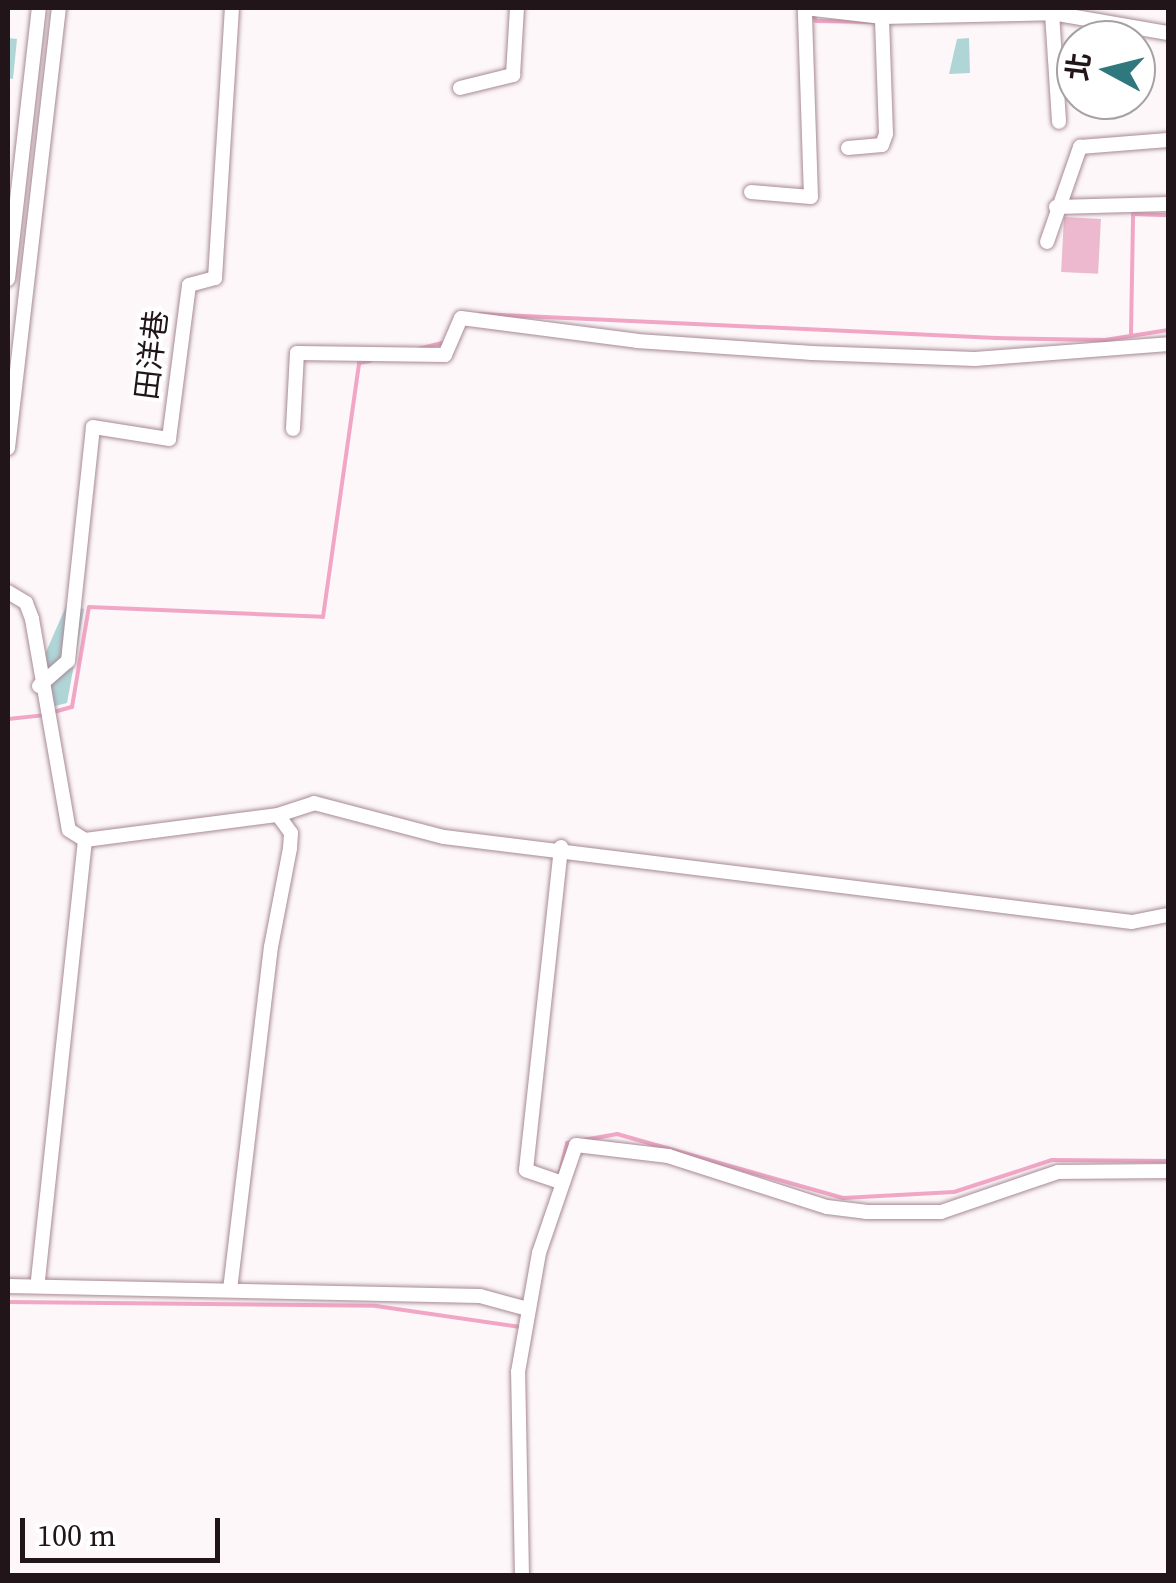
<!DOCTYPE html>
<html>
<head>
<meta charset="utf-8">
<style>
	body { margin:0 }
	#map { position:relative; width:1176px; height:1583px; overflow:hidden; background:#fdf7f9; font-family:"Source Serif 4","Noto Sans TC",serif }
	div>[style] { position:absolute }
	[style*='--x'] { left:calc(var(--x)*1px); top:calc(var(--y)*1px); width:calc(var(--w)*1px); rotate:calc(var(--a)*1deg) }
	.green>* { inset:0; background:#ecb9ce; transform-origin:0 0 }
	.stream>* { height:4px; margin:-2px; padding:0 2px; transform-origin:2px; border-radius:2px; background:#f1a6c6 }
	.building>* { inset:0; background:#afd5d7 }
	.roads { filter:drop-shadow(0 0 2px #a78995) drop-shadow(0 0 2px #a78995) }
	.minor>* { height:14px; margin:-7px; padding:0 7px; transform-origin:7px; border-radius:7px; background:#fff }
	span { translate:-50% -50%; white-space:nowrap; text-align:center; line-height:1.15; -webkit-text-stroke:8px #fff; paint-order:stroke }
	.street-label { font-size:30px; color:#21151a }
	.frame { position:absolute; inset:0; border:10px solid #21151a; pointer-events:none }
	.north { position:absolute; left:1056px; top:20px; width:100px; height:100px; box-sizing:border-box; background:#fff; border:2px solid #a6a1a3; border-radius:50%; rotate:277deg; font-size:28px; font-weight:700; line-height:40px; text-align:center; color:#21151a }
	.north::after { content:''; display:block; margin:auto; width:35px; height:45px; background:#2f787d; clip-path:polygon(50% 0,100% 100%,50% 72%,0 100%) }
	.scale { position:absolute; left:20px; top:1518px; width:200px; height:45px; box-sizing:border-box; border:5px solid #21151a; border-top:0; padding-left:12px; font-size:30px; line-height:35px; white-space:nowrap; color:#21151a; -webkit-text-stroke:8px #fff; paint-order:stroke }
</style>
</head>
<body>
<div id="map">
	<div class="green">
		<div style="left:1064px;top:217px;width:37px;height:55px;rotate:3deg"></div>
	</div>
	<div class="stream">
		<div style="--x:813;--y:12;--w:9;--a:72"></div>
		<div style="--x:816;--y:21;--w:57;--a:1"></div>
		<div style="--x:480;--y:314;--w:517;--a:2.66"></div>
		<div style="--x:996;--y:338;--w:109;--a:1.1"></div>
		<div style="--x:1105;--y:340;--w:64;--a:-9"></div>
		<div style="--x:1131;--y:334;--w:120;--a:-89"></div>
		<div style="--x:1133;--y:214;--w:35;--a:2"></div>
		<div style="--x:418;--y:349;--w:30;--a:-14"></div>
		<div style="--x:54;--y:712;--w:19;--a:-16"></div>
		<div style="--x:72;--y:707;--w:101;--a:-80.4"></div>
		<div style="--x:89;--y:607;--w:234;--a:2.4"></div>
		<div style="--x:323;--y:617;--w:257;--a:-81.9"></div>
		<div style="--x:359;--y:363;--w:11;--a:-10"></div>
		<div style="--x:8;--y:719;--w:37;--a:-6"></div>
		<div style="--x:583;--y:1140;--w:35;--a:-10"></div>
		<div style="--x:617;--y:1134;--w:235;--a:15.8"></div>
		<div style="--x:843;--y:1198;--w:111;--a:-3.1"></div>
		<div style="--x:954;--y:1192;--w:103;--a:-18.1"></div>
		<div style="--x:1052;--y:1160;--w:116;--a:0.5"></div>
		<div style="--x:559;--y:1176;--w:34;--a:-76"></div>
		<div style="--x:567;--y:1143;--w:6;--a:-9"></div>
		<div style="--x:8;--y:1302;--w:368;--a:0.6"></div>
		<div style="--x:376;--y:1306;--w:146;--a:8.3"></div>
	</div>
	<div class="building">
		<div style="clip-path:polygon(8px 38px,17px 39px,13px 79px,8px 78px)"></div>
		<div style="clip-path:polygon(969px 38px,970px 73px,949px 74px,957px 39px)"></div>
		<div style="clip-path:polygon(67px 604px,84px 609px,67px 703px,51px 707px,39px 668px)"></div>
	</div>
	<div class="roads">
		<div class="minor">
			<div style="--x:805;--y:8;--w:78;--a:6.7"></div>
			<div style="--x:882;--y:17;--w:170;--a:-1.3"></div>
			<div style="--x:1052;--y:13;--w:118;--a:9.8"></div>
			<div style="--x:1052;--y:13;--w:109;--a:86.3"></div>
			<div style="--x:460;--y:88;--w:55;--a:-13.8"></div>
			<div style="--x:513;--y:75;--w:67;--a:-86.6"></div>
			<div style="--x:848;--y:148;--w:34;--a:-5"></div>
			<div style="--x:882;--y:145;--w:12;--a:-70"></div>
			<div style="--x:886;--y:134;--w:117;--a:-92"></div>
			<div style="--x:751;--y:192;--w:60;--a:4.8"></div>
			<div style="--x:811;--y:197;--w:185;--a:-91.9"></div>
			<div style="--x:1056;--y:207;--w:112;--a:-1.5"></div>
			<div style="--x:1047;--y:242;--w:101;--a:-70.8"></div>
			<div style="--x:1080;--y:147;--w:88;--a:-4.5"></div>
			<div style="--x:8;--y:279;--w:273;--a:-83.5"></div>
			<div style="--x:293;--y:429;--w:76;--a:-87"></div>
			<div style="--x:297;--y:353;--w:148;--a:0.8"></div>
			<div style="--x:445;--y:355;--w:40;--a:-66.6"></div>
			<div style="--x:461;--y:318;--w:177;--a:7.4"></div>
			<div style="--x:637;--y:341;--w:175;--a:3.9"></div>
			<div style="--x:812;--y:353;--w:163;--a:2.1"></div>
			<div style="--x:975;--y:359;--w:194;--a:-4.4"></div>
			<div style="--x:8;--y:448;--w:443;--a:-83.4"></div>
			<div style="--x:8;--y:592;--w:21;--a:31"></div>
			<div style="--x:26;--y:603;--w:17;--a:69"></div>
			<div style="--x:32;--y:619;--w:214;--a:80.1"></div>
			<div style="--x:69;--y:830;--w:19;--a:32"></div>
			<div style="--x:85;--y:840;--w:445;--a:96.1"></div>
			<div style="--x:39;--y:686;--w:38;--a:-41"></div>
			<div style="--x:68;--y:661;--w:235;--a:-83.9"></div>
			<div style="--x:93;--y:427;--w:77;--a:9"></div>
			<div style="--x:169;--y:439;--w:155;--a:-82.6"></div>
			<div style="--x:189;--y:285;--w:27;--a:-15"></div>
			<div style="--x:215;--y:278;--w:271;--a:-86.4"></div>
			<div style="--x:85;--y:840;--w:195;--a:-7.4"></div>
			<div style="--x:278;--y:815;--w:38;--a:-18"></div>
			<div style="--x:314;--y:803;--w:134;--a:14.7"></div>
			<div style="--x:444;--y:837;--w:693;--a:7.04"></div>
			<div style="--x:1132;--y:922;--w:37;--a:-11"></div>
			<div style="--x:560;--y:1182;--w:36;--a:-161"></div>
			<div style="--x:526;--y:1170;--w:325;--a:-83.8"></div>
			<div style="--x:8;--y:1286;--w:472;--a:1.2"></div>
			<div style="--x:480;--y:1296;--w:50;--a:15.2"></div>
			<div style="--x:230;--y:1290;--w:345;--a:-83.2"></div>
			<div style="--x:271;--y:947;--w:101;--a:-79.1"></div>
			<div style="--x:290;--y:848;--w:15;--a:-86"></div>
			<div style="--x:291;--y:833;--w:22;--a:-126"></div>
			<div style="--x:522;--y:1576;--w:204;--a:-91.1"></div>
			<div style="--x:518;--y:1372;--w:121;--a:-80"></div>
			<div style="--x:539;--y:1253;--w:114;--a:-71.1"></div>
			<div style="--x:576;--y:1145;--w:93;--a:6.8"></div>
			<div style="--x:668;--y:1156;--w:167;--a:17.8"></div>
			<div style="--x:827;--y:1207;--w:39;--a:7"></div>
			<div style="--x:866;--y:1212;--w:75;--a:0"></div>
			<div style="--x:941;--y:1212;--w:124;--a:-18.9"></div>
			<div style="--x:1058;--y:1172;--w:110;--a:-0.5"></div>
		</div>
	</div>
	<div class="street-label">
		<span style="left:152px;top:355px;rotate:-83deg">田洋巷</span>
	</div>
	<div class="frame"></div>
	<div class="north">北</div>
	<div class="scale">100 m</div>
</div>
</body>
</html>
